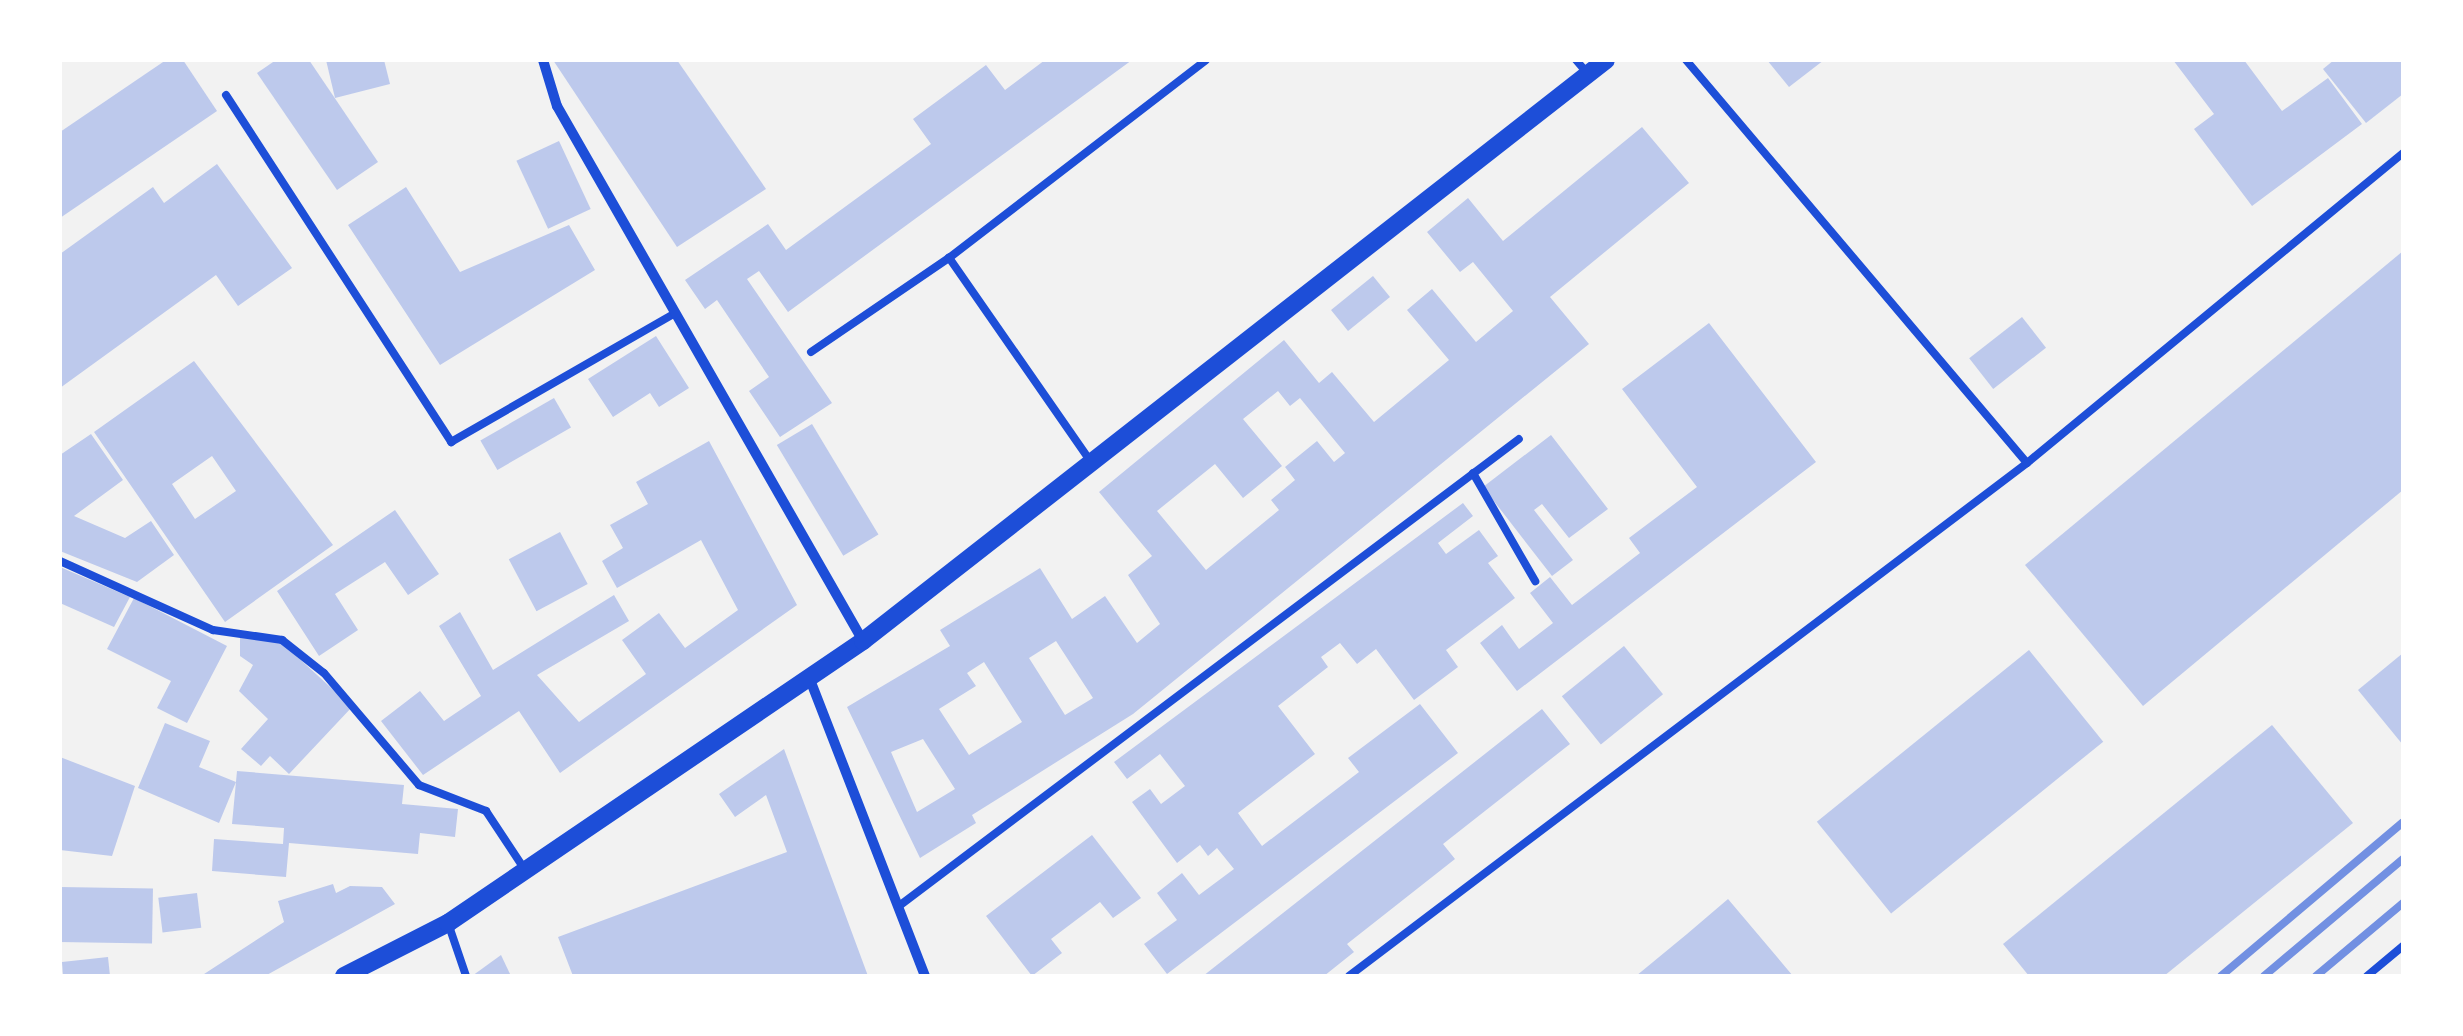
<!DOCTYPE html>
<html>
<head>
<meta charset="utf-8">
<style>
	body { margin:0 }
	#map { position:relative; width:2463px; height:1036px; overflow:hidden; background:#f2f2f2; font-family:"Open Sans",sans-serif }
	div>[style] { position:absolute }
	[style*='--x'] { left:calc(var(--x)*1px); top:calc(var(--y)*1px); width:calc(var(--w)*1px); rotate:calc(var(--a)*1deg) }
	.building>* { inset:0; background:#bdc9ec; transform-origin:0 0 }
	.service>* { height:8px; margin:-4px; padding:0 4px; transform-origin:4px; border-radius:4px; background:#1d4ed8 }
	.minor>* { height:10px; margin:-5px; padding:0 5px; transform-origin:5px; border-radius:5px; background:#1d4ed8 }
	.tertiary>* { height:18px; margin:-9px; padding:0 9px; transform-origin:9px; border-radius:9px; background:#1d4ed8 }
	.rail>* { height:8px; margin:-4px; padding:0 4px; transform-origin:4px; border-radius:4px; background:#7290e2 }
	span { translate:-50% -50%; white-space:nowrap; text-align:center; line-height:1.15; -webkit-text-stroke:8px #fff; paint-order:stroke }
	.frame { position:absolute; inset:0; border:62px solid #fff; pointer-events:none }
</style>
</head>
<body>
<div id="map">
	<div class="building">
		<div style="clip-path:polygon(166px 60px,183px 60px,217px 111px,60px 218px,60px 132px)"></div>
		<div style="clip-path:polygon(276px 60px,309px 60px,378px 162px,337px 190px,257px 73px)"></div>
		<div style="clip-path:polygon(326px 60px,384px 60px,390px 84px,335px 98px)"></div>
		<div style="clip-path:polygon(553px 60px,677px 60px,766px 189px,677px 247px)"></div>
		<div style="clip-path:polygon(1045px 60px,1132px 60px,788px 312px,759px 271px,747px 279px,832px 403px,780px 437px,749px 391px,769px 377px,717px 300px,705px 309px,685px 280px,768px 224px,786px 250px,931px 144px,913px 119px,986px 65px,1005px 90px)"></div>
		<div style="clip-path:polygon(1767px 60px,1824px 60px,1789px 87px)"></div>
		<div style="clip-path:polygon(2173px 60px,2244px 60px,2282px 111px,2328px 78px,2362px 124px,2252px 206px,2194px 129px,2214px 114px)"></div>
		<div style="clip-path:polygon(2334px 60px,2403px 60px,2403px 94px,2366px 123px,2323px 69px)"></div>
		<div style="clip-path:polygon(evenodd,1642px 127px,1689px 183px,1550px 297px,1589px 344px,1133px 714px,972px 815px,976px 823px,920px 858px,847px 707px,950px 646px,940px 630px,1040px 568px,1072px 619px,1105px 596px,1137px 643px,1160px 624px,1128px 575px,1152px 556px,1099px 492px,1284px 340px,1319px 383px,1332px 372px,1374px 422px,1449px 360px,1407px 310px,1432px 289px,1476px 342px,1513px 311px,1473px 262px,1460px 272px,1427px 232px,1468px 198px,1503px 241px,1642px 127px,1278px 391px,1290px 406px,1300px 398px,1345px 453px,1334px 462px,1317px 441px,1285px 467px,1295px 480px,1271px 500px,1279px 510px,1206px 570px,1157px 511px,1215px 464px,1243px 498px,1282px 466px,1243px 419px,1278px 391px,1642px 127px,1056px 641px,1093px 698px,1065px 715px,1029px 658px,1056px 641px,1642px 127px,984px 662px,1022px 722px,969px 755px,939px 709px,976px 686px,967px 673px,984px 662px,1642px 127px,923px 739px,955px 789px,917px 812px,891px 752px,923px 739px)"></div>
		<div style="left:559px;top:141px;width:75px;height:47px;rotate:65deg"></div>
		<div style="clip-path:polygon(217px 164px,292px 268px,238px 306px,216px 275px,60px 388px,60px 254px,153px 187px,164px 203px)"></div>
		<div style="clip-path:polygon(406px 187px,460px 272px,569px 225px,595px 270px,440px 365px,348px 225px)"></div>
		<div style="clip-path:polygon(2403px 251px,2403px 490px,2143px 706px,2025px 565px)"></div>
		<div style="left:1373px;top:276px;width:27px;height:54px;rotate:51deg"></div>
		<div style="left:2022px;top:317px;width:39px;height:67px;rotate:52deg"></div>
		<div style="clip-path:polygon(1709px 323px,1816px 462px,1517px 691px,1480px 643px,1502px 625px,1519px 649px,1553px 623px,1530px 593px,1550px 577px,1572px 605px,1640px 553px,1629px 538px,1697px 487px,1622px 389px)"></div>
		<div style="clip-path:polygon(656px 336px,689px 388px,659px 407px,650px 393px,613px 417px,588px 379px)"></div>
		<div style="clip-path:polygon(evenodd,194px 361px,333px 545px,225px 622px,94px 432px,194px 361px,212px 456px,236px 491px,195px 519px,172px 484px,212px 456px)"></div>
		<div style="left:554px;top:398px;width:34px;height:85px;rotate:60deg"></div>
		<div style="left:812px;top:424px;width:129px;height:41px;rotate:59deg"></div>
		<div style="clip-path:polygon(91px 434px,123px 480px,74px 516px,125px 538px,151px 521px,174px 555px,137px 582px,60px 551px,60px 455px)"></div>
		<div style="clip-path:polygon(1551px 435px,1608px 509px,1569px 538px,1542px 504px,1534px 510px,1573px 560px,1552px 576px,1483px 487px)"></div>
		<div style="clip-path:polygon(709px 441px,797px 605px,560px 773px,519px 711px,423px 775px,381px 721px,420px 691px,444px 721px,481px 696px,439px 626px,460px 612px,493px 670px,614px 595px,629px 621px,537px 675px,579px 722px,646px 674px,622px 640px,659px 613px,685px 648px,738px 610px,701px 540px,617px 588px,602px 561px,623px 548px,610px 525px,648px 504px,636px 482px)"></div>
		<div style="clip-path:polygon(1463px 503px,1473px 516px,1438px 543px,1446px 554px,1479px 530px,1498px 556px,1488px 563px,1515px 598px,1446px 650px,1458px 667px,1414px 700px,1376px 649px,1357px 664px,1340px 643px,1321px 657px,1328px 667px,1278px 706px,1315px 754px,1238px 813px,1262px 846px,1359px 772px,1348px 758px,1420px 704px,1458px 753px,1167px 974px,1144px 944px,1177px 920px,1157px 893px,1182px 873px,1199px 895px,1234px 869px,1217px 848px,1208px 856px,1200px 845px,1177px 863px,1132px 802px,1150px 789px,1161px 804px,1185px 786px,1160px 754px,1127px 779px,1114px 762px)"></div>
		<div style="clip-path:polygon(395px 510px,439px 574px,408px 595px,385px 562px,335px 594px,358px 630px,319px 656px,277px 591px)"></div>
		<div style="left:560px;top:532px;width:59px;height:58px;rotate:62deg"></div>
		<div style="clip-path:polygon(60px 567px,130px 597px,114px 627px,60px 603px)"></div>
		<div style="clip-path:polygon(134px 598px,227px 646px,187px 723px,157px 708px,171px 681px,107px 649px)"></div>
		<div style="clip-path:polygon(240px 637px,280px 641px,352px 707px,289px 774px,270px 756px,261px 766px,241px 749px,268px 719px,239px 691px,253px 665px,240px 656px)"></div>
		<div style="left:1624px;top:646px;width:62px;height:80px;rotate:51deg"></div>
		<div style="left:2029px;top:650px;width:118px;height:273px;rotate:51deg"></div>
		<div style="clip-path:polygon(2403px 653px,2403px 745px,2358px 690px)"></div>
		<div style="clip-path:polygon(1542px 709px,1570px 744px,1443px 844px,1455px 859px,1347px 944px,1354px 952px,1324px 976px,1203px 976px)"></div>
		<div style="clip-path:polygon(165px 723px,210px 741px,199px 767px,236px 782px,219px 823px,138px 788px)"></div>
		<div style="clip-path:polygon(2272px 725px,2353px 823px,2164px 976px,2029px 976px,2003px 944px)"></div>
		<div style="clip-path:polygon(784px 749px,868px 976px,573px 976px,558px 937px,787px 852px,766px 795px,735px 817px,719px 794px)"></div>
		<div style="clip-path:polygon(60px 757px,135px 786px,112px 856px,60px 850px)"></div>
		<div style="clip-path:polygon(237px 771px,404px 785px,402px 804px,458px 809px,455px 837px,420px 833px,418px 854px,289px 843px,286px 877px,212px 871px,214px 839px,283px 844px,284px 828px,232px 824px)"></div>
		<div style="clip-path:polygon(1092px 835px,1141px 898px,1113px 918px,1100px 902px,1051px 939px,1062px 953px,1032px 976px,986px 916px)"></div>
		<div style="clip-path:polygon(333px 884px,336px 893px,350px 886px,382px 887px,395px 904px,265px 976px,201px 976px,284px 922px,278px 901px)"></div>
		<div style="left:60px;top:887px;width:93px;height:55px;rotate:1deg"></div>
		<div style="left:197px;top:893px;width:35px;height:39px;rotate:83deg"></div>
		<div style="clip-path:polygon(1728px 899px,1793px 976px,1636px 976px,1687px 934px)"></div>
		<div style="clip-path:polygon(501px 955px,511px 976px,472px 976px)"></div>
		<div style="clip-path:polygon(108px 957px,110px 976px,63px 976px,62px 962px)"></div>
	</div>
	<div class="service">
		<div style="--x:1576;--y:60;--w:18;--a:49"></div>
		<div style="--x:1686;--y:60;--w:528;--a:49.76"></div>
		<div style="--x:2027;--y:463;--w:487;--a:-39.5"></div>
		<div style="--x:226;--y:95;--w:414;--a:57"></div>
		<div style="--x:451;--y:442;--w:258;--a:-29.9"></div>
		<div style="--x:811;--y:352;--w:167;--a:-34.3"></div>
		<div style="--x:1091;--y:462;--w:249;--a:-124.8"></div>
		<div style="--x:949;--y:258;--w:324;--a:-37.6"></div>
		<div style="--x:1473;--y:473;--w:125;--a:60.1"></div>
		<div style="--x:60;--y:561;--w:168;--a:24.3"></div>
		<div style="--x:213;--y:630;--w:70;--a:8.2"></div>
		<div style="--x:282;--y:640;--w:53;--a:38.2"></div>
		<div style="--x:324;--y:673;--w:147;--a:49.7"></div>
		<div style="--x:419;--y:785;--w:72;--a:21.2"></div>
		<div style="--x:486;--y:811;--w:71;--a:56.5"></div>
		<div style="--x:899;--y:906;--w:776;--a:-36.99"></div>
		<div style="--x:448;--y:923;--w:56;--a:71.2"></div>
		<div style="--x:1349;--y:976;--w:850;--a:-37.11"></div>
		<div style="--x:2367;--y:976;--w:47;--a:-39.8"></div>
	</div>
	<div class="minor">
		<div style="--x:543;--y:60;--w:48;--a:73.1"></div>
		<div style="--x:557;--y:106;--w:616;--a:60.23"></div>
		<div style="--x:809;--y:677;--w:321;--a:68.8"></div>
	</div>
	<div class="tertiary">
		<div style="--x:344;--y:976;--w:117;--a:-27"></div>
		<div style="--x:448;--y:923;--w:502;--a:-34.2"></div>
		<div style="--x:863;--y:641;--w:943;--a:-38.02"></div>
	</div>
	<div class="rail">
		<div style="--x:2221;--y:976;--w:238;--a:-40.2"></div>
		<div style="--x:2264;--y:976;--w:182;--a:-40.1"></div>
		<div style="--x:2316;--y:976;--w:114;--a:-40"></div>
	</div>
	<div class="frame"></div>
</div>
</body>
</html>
